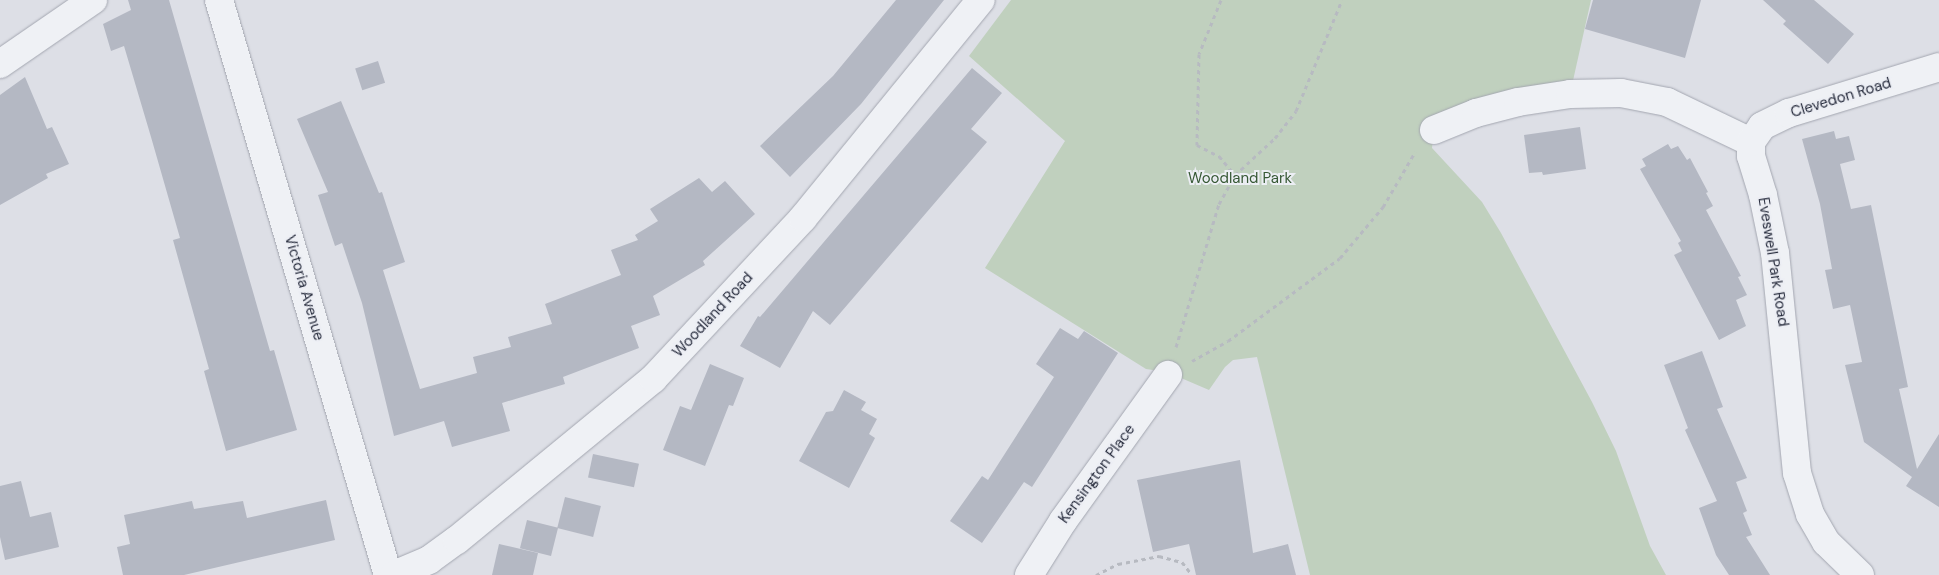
<!DOCTYPE html>
<html>
<head>
<meta charset="utf-8">
<style>
	body { margin:0 }
	#map { position:relative; width:1939px; height:575px; overflow:hidden; background:#dddfe6; font-family:"DM Sans",sans-serif }
	div>[style] { position:absolute }
	[style*='--x'] { left:calc(var(--x)*1px); top:calc(var(--y)*1px); width:calc(var(--w)*1px); rotate:calc(var(--a)*1deg) }
	.green>* { inset:0; background:#c0d0be }
	.building>* { inset:0; background:#b4b8c3; transform-origin:0 0 }
	.path>* { height:3px; margin-top:-1.5px; transform-origin:0; background:repeating-linear-gradient(90deg,#b7bac1 0 4px,transparent 0 8px) }
	.roads { filter:drop-shadow(0 0 1px #a3a6b0) drop-shadow(0 0 1px #a3a6b0) }
	.minor>* { height:28px; margin:-14px; padding:0 14px; transform-origin:14px; border-radius:14px; background:#eff1f5 }
	span { translate:-50% -50%; white-space:nowrap; text-align:center; line-height:1.15; -webkit-text-stroke:4px #eceef4; paint-order:stroke }
	.street-label { font-size:15px; color:#272c3d }
	.park-label { font-size:15px; color:#365834 }
</style>
</head>
<body>
<div id="map">
	<div class="green">
		<div style="clip-path:polygon(1011px 0,1591px 0,1570px 94px,1434px 130px,1432px 148px,1482px 202px,1501px 233px,1592px 402px,1616px 451px,1650px 546px,1666px 575px,1310px 575px,1257px 357px,1233px 360px,1225px 367px,1209px 390px,1167px 372px,1146px 369px,985px 268px,1065px 141px,969px 56px)"></div>
	</div>
	<div class="building">
		<div style="clip-path:polygon(128px 0,169px 0,270px 351px,274px 350px,297px 430px,226px 451px,204px 371px,209px 369px,173px 240px,180px 238px,151px 137px,124px 46px,111px 51px,103px 24px,131px 10px)"></div>
		<div style="clip-path:polygon(896px 0,944px 0,861px 104px,790px 177px,760px 146px,833px 76px)"></div>
		<div style="clip-path:polygon(1593px 0,1701px 0,1685px 58px,1585px 29px)"></div>
		<div style="clip-path:polygon(1763px 0,1814px 0,1854px 34px,1828px 64px,1783px 24px,1786px 21px)"></div>
		<div style="left:378px;top:61px;width:23px;height:24px;rotate:72deg"></div>
		<div style="clip-path:polygon(972px 68px,1002px 93px,971px 129px,987px 142px,830px 325px,813px 311px,780px 368px,740px 346px,758px 316px,760px 317px)"></div>
		<div style="clip-path:polygon(25px 77px,47px 129px,52px 127px,69px 164px,46px 174px,48px 178px,0 205px,0 95px)"></div>
		<div style="clip-path:polygon(341px 101px,379px 193px,382px 192px,405px 262px,383px 270px,420px 389px,477px 373px,473px 357px,511px 347px,508px 337px,552px 324px,545px 304px,621px 275px,611px 250px,638px 240px,635px 235px,658px 221px,650px 209px,699px 178px,712px 192px,725px 181px,755px 214px,703px 261px,705px 265px,653px 296px,660px 315px,631px 326px,639px 348px,563px 377px,565px 384px,502px 403px,510px 431px,452px 447px,444px 421px,394px 436px,362px 303px,342px 243px,335px 246px,318px 195px,328px 192px,297px 119px)"></div>
		<div style="clip-path:polygon(1580px 127px,1586px 169px,1543px 175px,1542px 172px,1529px 173px,1524px 135px)"></div>
		<div style="clip-path:polygon(1834px 131px,1836px 139px,1849px 136px,1855px 160px,1840px 164px,1851px 209px,1871px 205px,1908px 387px,1899px 389px,1917px 469px,1939px 434px,1939px 507px,1906px 486px,1912px 477px,1864px 442px,1845px 365px,1862px 362px,1850px 305px,1833px 309px,1825px 270px,1832px 269px,1820px 204px,1802px 139px)"></div>
		<div style="clip-path:polygon(1668px 144px,1671px 149px,1678px 146px,1687px 160px,1690px 158px,1708px 192px,1706px 193px,1713px 206px,1706px 210px,1741px 276px,1738px 277px,1747px 295px,1736px 300px,1746px 326px,1719px 340px,1674px 255px,1682px 251px,1678px 243px,1681px 241px,1640px 169px,1646px 166px,1642px 159px)"></div>
		<div style="clip-path:polygon(1060px 328px,1078px 339px,1084px 331px,1118px 353px,1032px 487px,1024px 482px,982px 543px,950px 521px,982px 476px,988px 480px,1054px 377px,1036px 364px)"></div>
		<div style="clip-path:polygon(1702px 351px,1723px 407px,1717px 409px,1747px 478px,1736px 482px,1747px 511px,1743px 513px,1752px 535px,1746px 537px,1770px 575px,1729px 575px,1716px 555px,1699px 508px,1717px 501px,1685px 430px,1688px 428px,1664px 365px)"></div>
		<div style="clip-path:polygon(710px 364px,744px 378px,733px 406px,729px 405px,705px 466px,663px 450px,680px 406px,691px 410px)"></div>
		<div style="clip-path:polygon(844px 390px,866px 402px,861px 410px,877px 419px,869px 434px,875px 438px,849px 488px,799px 461px,826px 412px,833px 411px)"></div>
		<div style="left:593px;top:454px;width:47px;height:24px;rotate:12deg"></div>
		<div style="clip-path:polygon(1240px 460px,1253px 553px,1288px 544px,1296px 575px,1196px 575px,1189px 544px,1153px 552px,1137px 480px)"></div>
		<div style="clip-path:polygon(21px 481px,30px 517px,51px 512px,59px 547px,5px 560px,0 537px,0 486px)"></div>
		<div style="left:565px;top:497px;width:37px;height:32px;rotate:14deg"></div>
		<div style="clip-path:polygon(326px 500px,335px 540px,184px 575px,123px 575px,117px 547px,130px 544px,124px 515px,192px 501px,194px 509px,243px 501px,247px 518px)"></div>
		<div style="left:527px;top:520px;width:32px;height:29px;rotate:14deg"></div>
		<div style="clip-path:polygon(499px 544px,538px 553px,533px 575px,492px 575px)"></div>
	</div>
	<div class="path">
		<div style="--x:1221;--y:0;--w:58;--a:112.2"></div>
		<div style="--x:1199;--y:54;--w:91;--a:91.3"></div>
		<div style="--x:1197;--y:145;--w:25;--a:27"></div>
		<div style="--x:1219;--y:156;--w:25;--a:50"></div>
		<div style="--x:1176;--y:347;--w:149;--a:-73.3"></div>
		<div style="--x:1219;--y:204;--w:33;--a:-61"></div>
		<div style="--x:1235;--y:175;--w:54;--a:-42.8"></div>
		<div style="--x:1275;--y:138;--w:34;--a:-52"></div>
		<div style="--x:1296;--y:111;--w:120;--a:-67.5"></div>
		<div style="--x:1192;--y:361;--w:41;--a:-29.1"></div>
		<div style="--x:1228;--y:341;--w:139;--a:-36.5"></div>
		<div style="--x:1340;--y:258;--w:67;--a:-49.9"></div>
		<div style="--x:1383;--y:207;--w:64;--a:-59.8"></div>
		<div style="--x:1096;--y:575;--w:25;--a:-27"></div>
		<div style="--x:1118;--y:564;--w:42;--a:-11"></div>
		<div style="--x:1159;--y:556;--w:24;--a:15"></div>
		<div style="--x:1182;--y:562;--w:16;--a:52"></div>
	</div>
	<div class="roads">
		<div class="minor">
			<div style="--x:219;--y:0;--w:599;--a:73.62"></div>
			<div style="--x:0;--y:64;--w:113;--a:-34.5"></div>
			<div style="--x:1434;--y:130;--w:45;--a:-22"></div>
			<div style="--x:1476;--y:113;--w:43;--a:-14.7"></div>
			<div style="--x:1518;--y:102;--w:53;--a:-8.7"></div>
			<div style="--x:1570;--y:94;--w:51;--a:-1.1"></div>
			<div style="--x:1621;--y:93;--w:47;--a:11.1"></div>
			<div style="--x:1667;--y:102;--w:93;--a:25.5"></div>
			<div style="--x:394;--y:575;--w:38;--a:-23"></div>
			<div style="--x:429;--y:560;--w:34;--a:-36"></div>
			<div style="--x:457;--y:540;--w:254;--a:-39.4"></div>
			<div style="--x:653;--y:379;--w:220;--a:-47"></div>
			<div style="--x:803;--y:218;--w:281;--a:-50.8"></div>
			<div style="--x:1029;--y:575;--w:64;--a:-57.8"></div>
			<div style="--x:1063;--y:521;--w:180;--a:-54.3"></div>
			<div style="--x:1860;--y:575;--w:47;--a:-135.9"></div>
			<div style="--x:1826;--y:542;--w:32;--a:-120"></div>
			<div style="--x:1810;--y:514;--w:43;--a:-107.6"></div>
			<div style="--x:1797;--y:473;--w:221;--a:-95.7"></div>
			<div style="--x:1775;--y:253;--w:59;--a:-101.7"></div>
			<div style="--x:1763;--y:195;--w:41;--a:-107.1"></div>
			<div style="--x:1751;--y:156;--w:14;--a:-90"></div>
			<div style="--x:1751;--y:142;--w:19;--a:-55"></div>
			<div style="--x:1762;--y:126;--w:30;--a:-26"></div>
			<div style="--x:1789;--y:113;--w:157;--a:-17"></div>
		</div>
	</div>
	<div class="street-label">
		<span style="left:1841px;top:98px;rotate:-17deg">Clevedon Road</span>
		<span style="left:1773px;top:262px;rotate:81deg">Eveswell Park Road</span>
		<span style="left:304px;top:288px;rotate:74deg">Victoria Avenue</span>
		<span style="left:713px;top:315px;rotate:-47deg">Woodland Road</span>
		<span style="left:1097px;top:474px;rotate:-54deg">Kensington Place</span>
	</div>
	<div class="park-label">
		<span style="left:1240px;top:179px">Woodland Park</span>
	</div>
</div>
</body>
</html>
